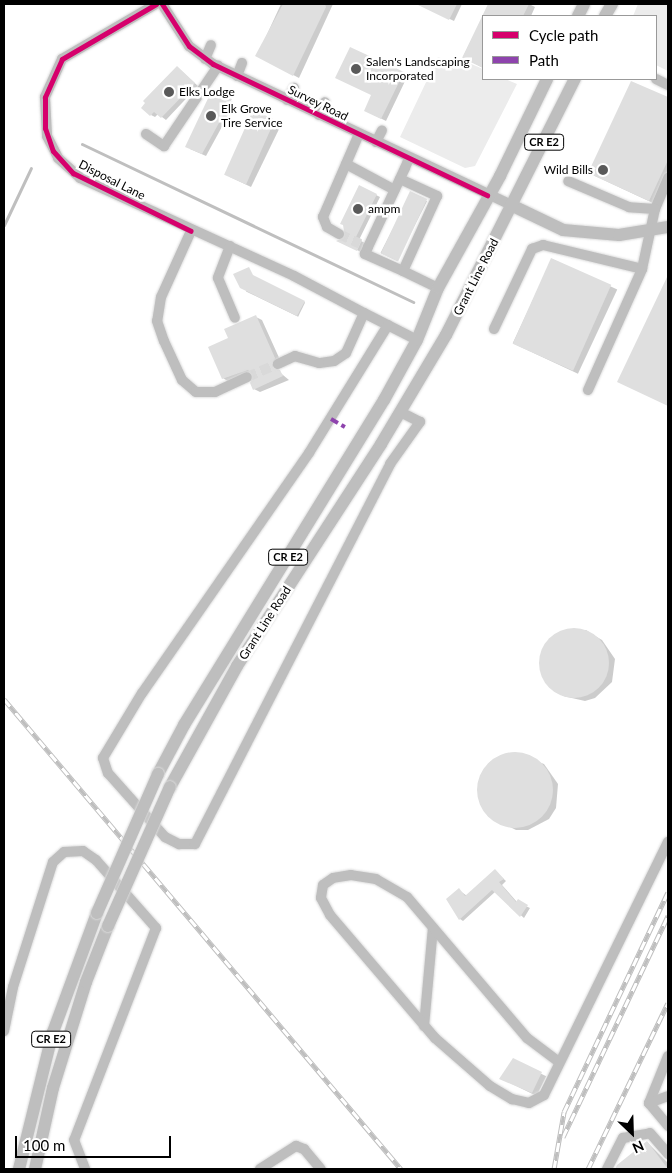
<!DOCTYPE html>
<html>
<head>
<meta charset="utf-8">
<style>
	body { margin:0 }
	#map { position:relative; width:672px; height:1173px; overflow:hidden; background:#fff; font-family:Lato,sans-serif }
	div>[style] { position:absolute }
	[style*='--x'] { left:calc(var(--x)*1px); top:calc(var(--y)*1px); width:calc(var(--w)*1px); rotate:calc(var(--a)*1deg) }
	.green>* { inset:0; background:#ececec }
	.shadow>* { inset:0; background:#0003; transform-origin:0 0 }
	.stream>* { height:3px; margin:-1.5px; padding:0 1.5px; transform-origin:1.5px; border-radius:1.5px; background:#bfbfbf }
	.building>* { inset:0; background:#dfdfdf; transform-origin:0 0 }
	.round { border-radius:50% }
	.minor-tunnel>* { height:10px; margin-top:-5px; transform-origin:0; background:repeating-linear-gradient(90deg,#d9d9d9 0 10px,transparent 0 15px) }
	.roads { filter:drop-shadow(0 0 1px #dbdbdb) drop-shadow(0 0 1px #dbdbdb) }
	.minor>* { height:10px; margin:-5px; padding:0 5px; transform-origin:5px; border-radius:5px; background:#bebebe }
	.major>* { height:12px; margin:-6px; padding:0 6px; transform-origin:6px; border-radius:6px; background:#bebebe }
	.rail>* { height:5px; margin-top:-2.5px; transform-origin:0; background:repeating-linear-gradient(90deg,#fff 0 9px,#bebebe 0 18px); box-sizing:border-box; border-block:1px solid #bebebe }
	.bridges { filter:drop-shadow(0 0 1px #dbdbdb) drop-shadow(0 0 1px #dbdbdb) }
	.major-bridge>* { height:12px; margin:-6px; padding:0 6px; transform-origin:6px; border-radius:6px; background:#bebebe }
	.quiet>* { height:4px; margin-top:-2px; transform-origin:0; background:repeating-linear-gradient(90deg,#8e44ad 0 8px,transparent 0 12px) }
	.cycleway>* { height:5px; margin:-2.5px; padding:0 2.5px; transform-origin:2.5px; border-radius:2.5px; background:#d6006c }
	.dots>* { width:14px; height:14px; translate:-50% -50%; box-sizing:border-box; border:2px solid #fff; border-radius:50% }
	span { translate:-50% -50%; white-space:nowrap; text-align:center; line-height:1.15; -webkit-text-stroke:5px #fff; paint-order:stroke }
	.shield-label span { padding:1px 4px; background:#fff; border:1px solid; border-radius:4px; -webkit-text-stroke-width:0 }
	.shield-label { font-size:11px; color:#000; font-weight:700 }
	.poi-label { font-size:12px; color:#000 }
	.left { translate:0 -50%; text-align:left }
	.right { translate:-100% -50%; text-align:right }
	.street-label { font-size:12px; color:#000 }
	.frame { position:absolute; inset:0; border:5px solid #000; pointer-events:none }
	.legend { position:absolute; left:482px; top:15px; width:175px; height:65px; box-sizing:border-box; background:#fff; border:1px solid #999; margin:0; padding:6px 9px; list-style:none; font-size:15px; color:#000 }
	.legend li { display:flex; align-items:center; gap:10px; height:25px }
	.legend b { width:25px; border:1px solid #999 }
	.north { position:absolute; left:607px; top:1108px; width:50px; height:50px; -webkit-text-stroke:4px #fff; paint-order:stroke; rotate:156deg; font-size:14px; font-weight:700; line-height:20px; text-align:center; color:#000 }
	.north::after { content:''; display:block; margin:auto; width:18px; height:22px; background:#000; clip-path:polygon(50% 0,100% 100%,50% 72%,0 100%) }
	.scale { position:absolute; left:15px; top:1136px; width:156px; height:22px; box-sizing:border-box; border:2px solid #000; border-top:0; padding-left:6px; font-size:15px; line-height:18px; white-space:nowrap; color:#000; -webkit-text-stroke:4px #fff; paint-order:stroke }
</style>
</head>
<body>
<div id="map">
	<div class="green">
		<div style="clip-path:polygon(638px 4px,668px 4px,668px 71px,656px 65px,656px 16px,633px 16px)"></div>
		<div style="clip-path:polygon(438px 57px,451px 62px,455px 57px,483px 69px,483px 79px,505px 79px,517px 84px,475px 166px,465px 168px,400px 137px)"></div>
	</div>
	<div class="shadow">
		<div style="clip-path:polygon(281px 4px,333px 4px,299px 78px,257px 56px)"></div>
		<div style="clip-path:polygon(418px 4px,462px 4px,454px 21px)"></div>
		<div style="clip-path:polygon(489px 4px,529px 4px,535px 7px,531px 16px,483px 16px,483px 68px,463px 57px)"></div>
		<div style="clip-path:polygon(350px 48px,408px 75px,386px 121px,370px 113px,373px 95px)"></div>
		<div style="clip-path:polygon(177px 67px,198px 86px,166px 120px,158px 114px,155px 117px,151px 115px)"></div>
		<div style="clip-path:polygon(632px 83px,668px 99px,668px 176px,655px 204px,595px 176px)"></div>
		<div style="clip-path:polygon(231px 101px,235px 103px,206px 156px,190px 149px)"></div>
		<div style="clip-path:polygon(254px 112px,281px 125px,251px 187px,230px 177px)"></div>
		<div style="left:411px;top:193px;width:18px;height:67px;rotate:27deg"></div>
		<div style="clip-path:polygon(376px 195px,380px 197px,359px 240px,365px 243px,361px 252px,339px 241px,347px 238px)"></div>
		<div style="left:552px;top:259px;width:72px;height:93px;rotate:25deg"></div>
		<div style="left:253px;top:277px;width:58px;height:16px;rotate:26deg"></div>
		<div style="clip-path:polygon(668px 278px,668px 405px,619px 381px)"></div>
		<div style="clip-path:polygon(256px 317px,262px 320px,281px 362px,277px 370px,289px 380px,260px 392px,254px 389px,255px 373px,229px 382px,223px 378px,230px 339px)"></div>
		<div style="clip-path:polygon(564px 630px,586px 630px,595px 636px,602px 640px,615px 659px,612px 682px,595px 698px,585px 701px,563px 696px,542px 675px,541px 653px,546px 643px)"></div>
		<div style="clip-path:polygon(513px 753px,544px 764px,558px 784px,556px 808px,549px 819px,528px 830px,516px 830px,488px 816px,478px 794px,483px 771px,490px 762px)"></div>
		<div style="clip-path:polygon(495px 871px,506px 881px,502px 885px,517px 902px,530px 908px,524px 918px,495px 892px,463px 921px,460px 919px,459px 890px,467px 896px)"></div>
		<div style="left:513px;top:1060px;width:37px;height:22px;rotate:26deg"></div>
		<div style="clip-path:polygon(647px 1142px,668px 1163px,668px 1169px,616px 1169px)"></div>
	</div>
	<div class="stream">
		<div style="--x:82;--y:144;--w:367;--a:25.5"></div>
		<div style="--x:4;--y:225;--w:63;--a:-64.7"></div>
	</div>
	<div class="building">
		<div style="clip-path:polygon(283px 4px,325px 4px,326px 7px,293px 76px,255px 56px)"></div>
		<div style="clip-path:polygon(416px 4px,457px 4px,449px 20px)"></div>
		<div style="clip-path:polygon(488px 4px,529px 4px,523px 16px,483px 16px,483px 68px,462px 58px)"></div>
		<div style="clip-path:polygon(350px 47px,404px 72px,381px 119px,364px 111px,371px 95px,335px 78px)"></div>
		<div style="clip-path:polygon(177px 66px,195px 83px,161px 118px,154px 112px,150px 116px,141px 108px,145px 103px,143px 101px)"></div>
		<div style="clip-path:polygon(631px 81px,668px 97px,668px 160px,649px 201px,588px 173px)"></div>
		<div style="clip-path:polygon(212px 90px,232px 99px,202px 154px,185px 147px)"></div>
		<div style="left:253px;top:110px;width:24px;height:71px;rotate:24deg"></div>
		<div style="clip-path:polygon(359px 185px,377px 194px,356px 237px,362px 240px,357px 251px,336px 241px,345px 237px,343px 225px,340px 224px)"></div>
		<div style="left:410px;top:191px;width:19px;height:69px;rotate:25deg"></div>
		<div style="left:551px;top:258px;width:66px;height:94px;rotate:24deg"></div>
		<div style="clip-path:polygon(249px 267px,253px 275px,305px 301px,297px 316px,240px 288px,233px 274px)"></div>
		<div style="clip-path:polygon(668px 275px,668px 406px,617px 382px)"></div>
		<div style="clip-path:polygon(256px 315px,275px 358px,272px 366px,280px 370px,283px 376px,253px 390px,250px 383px,253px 375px,248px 370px,222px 379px,208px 347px,228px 338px,224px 329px)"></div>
		<div class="round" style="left:539px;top:628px;width:70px;height:70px"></div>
		<div class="round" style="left:477px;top:752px;width:76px;height:76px"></div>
		<div style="clip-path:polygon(495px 869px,504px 879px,499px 882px,516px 902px,518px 899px,528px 905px,520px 917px,492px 890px,459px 920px,446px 899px,459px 888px,465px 896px)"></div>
		<div style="clip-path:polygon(513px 1058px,542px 1072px,532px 1093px,499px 1079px)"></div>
		<div style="clip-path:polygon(647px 1141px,668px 1169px,615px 1169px,617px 1165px)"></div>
	</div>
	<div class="minor-tunnel">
		<div style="--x:339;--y:234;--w:23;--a:25"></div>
		<div style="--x:247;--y:377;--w:34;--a:-23"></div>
	</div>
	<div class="roads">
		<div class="minor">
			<div style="--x:156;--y:4;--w:109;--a:149.7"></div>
			<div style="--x:62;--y:59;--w:42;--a:114.1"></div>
			<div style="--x:45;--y:97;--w:39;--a:87"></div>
			<div style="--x:47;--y:136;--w:25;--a:63"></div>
			<div style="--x:58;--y:158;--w:30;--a:42"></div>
			<div style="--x:80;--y:178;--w:235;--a:24.6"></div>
			<div style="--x:294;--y:276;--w:79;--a:27.9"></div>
			<div style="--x:364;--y:313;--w:44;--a:114.2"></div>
			<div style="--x:346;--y:353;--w:14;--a:146"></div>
			<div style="--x:334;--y:361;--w:15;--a:172"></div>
			<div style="--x:319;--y:363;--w:25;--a:-164"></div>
			<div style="--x:295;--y:356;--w:19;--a:155"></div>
			<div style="--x:162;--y:4;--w:50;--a:57.3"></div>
			<div style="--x:189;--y:46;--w:30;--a:37"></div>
			<div style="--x:213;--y:64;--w:332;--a:25.3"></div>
			<div style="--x:205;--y:59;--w:15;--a:-67"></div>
			<div style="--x:237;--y:76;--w:14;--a:-69"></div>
			<div style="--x:656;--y:79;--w:13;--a:27"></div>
			<div style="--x:287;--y:100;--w:14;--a:-60"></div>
			<div style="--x:319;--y:115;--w:14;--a:-65"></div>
			<div style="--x:146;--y:134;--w:22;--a:34"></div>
			<div style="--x:164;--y:146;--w:97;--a:-56"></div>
			<div style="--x:376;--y:142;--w:13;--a:-63"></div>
			<div style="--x:346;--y:164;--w:55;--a:28"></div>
			<div style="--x:400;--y:179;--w:41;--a:24.7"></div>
			<div style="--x:437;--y:196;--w:82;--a:114.4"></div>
			<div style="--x:403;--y:271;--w:42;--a:-155.9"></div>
			<div style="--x:365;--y:254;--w:8;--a:-67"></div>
			<div style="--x:368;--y:247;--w:87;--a:-64.9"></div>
			<div style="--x:405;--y:168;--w:11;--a:-68"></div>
			<div style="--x:655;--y:209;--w:34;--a:-67"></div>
			<div style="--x:191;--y:231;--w:72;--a:114.4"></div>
			<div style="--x:161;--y:297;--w:24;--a:99"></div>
			<div style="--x:157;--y:321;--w:21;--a:71"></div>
			<div style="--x:164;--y:341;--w:43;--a:65.2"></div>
			<div style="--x:182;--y:380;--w:18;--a:41"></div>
			<div style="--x:196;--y:392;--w:19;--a:0"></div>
			<div style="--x:215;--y:392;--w:35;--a:-25"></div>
			<div style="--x:339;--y:234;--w:14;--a:-150"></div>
			<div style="--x:327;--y:227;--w:11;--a:-112"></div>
			<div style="--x:323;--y:217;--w:90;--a:-66.6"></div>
			<div style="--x:230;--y:246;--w:34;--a:111"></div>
			<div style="--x:218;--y:278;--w:43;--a:67"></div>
			<div style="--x:403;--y:271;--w:39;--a:26"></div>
			<div style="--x:364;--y:313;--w:59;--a:27"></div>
			<div style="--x:388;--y:325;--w:150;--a:121.7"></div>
			<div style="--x:309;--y:453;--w:292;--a:124.8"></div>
			<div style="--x:142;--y:693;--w:76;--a:121"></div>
			<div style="--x:103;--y:758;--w:16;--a:72"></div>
			<div style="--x:108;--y:773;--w:86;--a:48.3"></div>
			<div style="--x:165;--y:837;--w:16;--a:27"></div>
			<div style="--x:179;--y:844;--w:16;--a:0"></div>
			<div style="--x:195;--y:844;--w:427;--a:-62.8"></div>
			<div style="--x:390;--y:464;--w:52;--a:-54.5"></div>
			<div style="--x:420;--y:422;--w:22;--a:-153"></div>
			<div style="--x:494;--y:329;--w:89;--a:-64.6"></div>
			<div style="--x:532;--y:249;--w:12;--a:-20"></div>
			<div style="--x:543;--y:245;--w:102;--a:13.6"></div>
			<div style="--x:642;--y:269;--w:61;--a:-77.8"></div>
			<div style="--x:655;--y:209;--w:26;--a:-176"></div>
			<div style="--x:629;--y:207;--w:66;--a:-156.9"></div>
			<div style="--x:588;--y:390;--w:133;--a:-65.9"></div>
			<div style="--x:424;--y:1026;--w:98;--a:-84.8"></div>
			<div style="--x:4;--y:1031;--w:45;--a:-78.4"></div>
			<div style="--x:13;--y:987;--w:131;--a:-72.3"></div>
			<div style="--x:53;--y:862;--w:15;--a:-42"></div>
			<div style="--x:64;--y:852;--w:19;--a:-3"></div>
			<div style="--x:83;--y:851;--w:16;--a:35"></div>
			<div style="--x:96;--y:860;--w:91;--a:48.6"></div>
			<div style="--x:156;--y:928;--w:227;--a:111.1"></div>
			<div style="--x:74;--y:1140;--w:31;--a:69"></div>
			<div style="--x:668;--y:1056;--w:51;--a:112"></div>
			<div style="--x:649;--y:1103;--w:30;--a:50"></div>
			<div style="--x:559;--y:1062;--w:40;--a:-143"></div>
			<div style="--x:527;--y:1038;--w:185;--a:-130.4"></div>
			<div style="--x:407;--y:897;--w:36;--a:-150"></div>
			<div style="--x:376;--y:879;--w:25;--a:-171"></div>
			<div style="--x:351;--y:875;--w:18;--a:171"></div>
			<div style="--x:333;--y:878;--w:12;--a:145"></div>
			<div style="--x:323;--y:885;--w:13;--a:99"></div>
			<div style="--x:321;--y:898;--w:19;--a:62"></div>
			<div style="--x:330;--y:915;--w:162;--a:49.5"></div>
			<div style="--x:435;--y:1038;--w:73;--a:41.1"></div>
			<div style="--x:490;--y:1086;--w:26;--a:31"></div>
			<div style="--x:512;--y:1099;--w:17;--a:13"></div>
			<div style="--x:529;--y:1103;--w:17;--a:-28"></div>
			<div style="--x:544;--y:1095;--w:282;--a:-63.9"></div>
			<div style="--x:649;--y:1103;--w:20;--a:-20"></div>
			<div style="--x:260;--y:1169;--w:43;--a:-32.6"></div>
			<div style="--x:296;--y:1146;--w:9;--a:21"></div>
			<div style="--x:304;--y:1149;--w:26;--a:50"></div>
			<div style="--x:607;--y:1169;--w:35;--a:-63"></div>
			<div style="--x:623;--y:1138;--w:27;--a:-10"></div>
			<div style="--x:650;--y:1133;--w:28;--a:49"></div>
		</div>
		<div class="major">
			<div style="--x:578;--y:16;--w:13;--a:-63"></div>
			<div style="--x:605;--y:16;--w:14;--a:-60"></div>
			<div style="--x:513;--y:206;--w:55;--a:25.6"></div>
			<div style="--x:563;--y:230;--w:56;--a:5.1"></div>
			<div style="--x:619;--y:235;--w:50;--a:-9.3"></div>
			<div style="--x:158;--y:774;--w:55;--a:-62"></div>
			<div style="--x:184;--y:725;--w:382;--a:-58.4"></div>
			<div style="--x:384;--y:400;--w:68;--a:-61.2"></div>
			<div style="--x:417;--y:340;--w:56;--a:-68"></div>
			<div style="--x:438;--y:288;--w:128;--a:-61"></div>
			<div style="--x:500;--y:176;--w:108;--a:-64.1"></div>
			<div style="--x:170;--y:787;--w:138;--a:-61"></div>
			<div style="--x:237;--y:666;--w:265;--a:-57"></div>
			<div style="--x:381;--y:444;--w:127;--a:-59.2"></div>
			<div style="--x:446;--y:335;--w:287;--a:-63.3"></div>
			<div style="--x:19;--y:1169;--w:141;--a:-76.1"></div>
			<div style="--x:53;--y:1032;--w:127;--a:-69.7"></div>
			<div style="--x:35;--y:1169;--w:83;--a:-77.5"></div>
			<div style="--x:53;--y:1088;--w:111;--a:-72.7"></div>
			<div style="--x:86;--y:982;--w:60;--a:-68.6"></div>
		</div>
	</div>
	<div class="rail">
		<div style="--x:4;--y:699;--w:615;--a:49.81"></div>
		<div style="--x:563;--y:1137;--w:245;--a:-64.6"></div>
		<div style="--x:554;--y:1169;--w:58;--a:-80"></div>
		<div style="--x:564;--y:1112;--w:243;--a:-64.7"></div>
		<div style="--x:588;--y:1169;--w:184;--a:-64.3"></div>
	</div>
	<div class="bridges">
		<div class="major-bridge">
			<div style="--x:97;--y:913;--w:152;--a:-66.3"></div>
			<div style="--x:108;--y:926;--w:152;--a:-66"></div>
		</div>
	</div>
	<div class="quiet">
		<div style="--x:331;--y:419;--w:16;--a:30"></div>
	</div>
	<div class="cycleway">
		<div style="--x:156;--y:4;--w:109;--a:149.7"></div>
		<div style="--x:62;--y:59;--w:42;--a:114.1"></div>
		<div style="--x:45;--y:97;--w:31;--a:90"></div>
		<div style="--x:45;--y:128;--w:24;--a:71"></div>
		<div style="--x:53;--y:151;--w:30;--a:48"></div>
		<div style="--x:73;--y:173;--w:131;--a:26.2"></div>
		<div style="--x:162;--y:4;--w:50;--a:57.3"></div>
		<div style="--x:189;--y:46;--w:30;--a:37"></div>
		<div style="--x:213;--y:64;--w:304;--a:25.6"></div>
	</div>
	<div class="dots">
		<div style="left:356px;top:69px;background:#595959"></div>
		<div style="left:169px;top:92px;background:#595959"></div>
		<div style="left:211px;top:116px;background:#595959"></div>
		<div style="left:603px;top:170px;background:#595959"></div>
		<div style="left:358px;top:209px;background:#595959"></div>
	</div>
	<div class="shield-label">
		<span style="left:544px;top:142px">CR E2</span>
		<span style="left:288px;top:557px">CR E2</span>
		<span style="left:51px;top:1039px">CR E2</span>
	</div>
	<div class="poi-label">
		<span class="left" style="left:366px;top:69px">Salen's Landscaping<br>Incorporated</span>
		<span class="left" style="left:179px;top:92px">Elks Lodge</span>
		<span class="left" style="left:221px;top:116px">Elk Grove<br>Tire Service</span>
		<span class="right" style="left:593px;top:170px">Wild Bills</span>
		<span class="left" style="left:368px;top:209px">ampm</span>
	</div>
	<div class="street-label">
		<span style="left:318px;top:103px;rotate:26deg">Survey Road</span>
		<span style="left:112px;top:180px;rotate:27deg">Disposal Lane</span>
		<span style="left:476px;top:277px;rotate:-63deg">Grant Line Road</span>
		<span style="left:265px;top:623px;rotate:-57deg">Grant Line Road</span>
	</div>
	<div class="frame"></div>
	<ul class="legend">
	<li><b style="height:6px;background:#d6006c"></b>Cycle path</li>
	<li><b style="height:6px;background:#8e44ad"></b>Path</li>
	</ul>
	<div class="north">N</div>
	<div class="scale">100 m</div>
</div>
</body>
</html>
